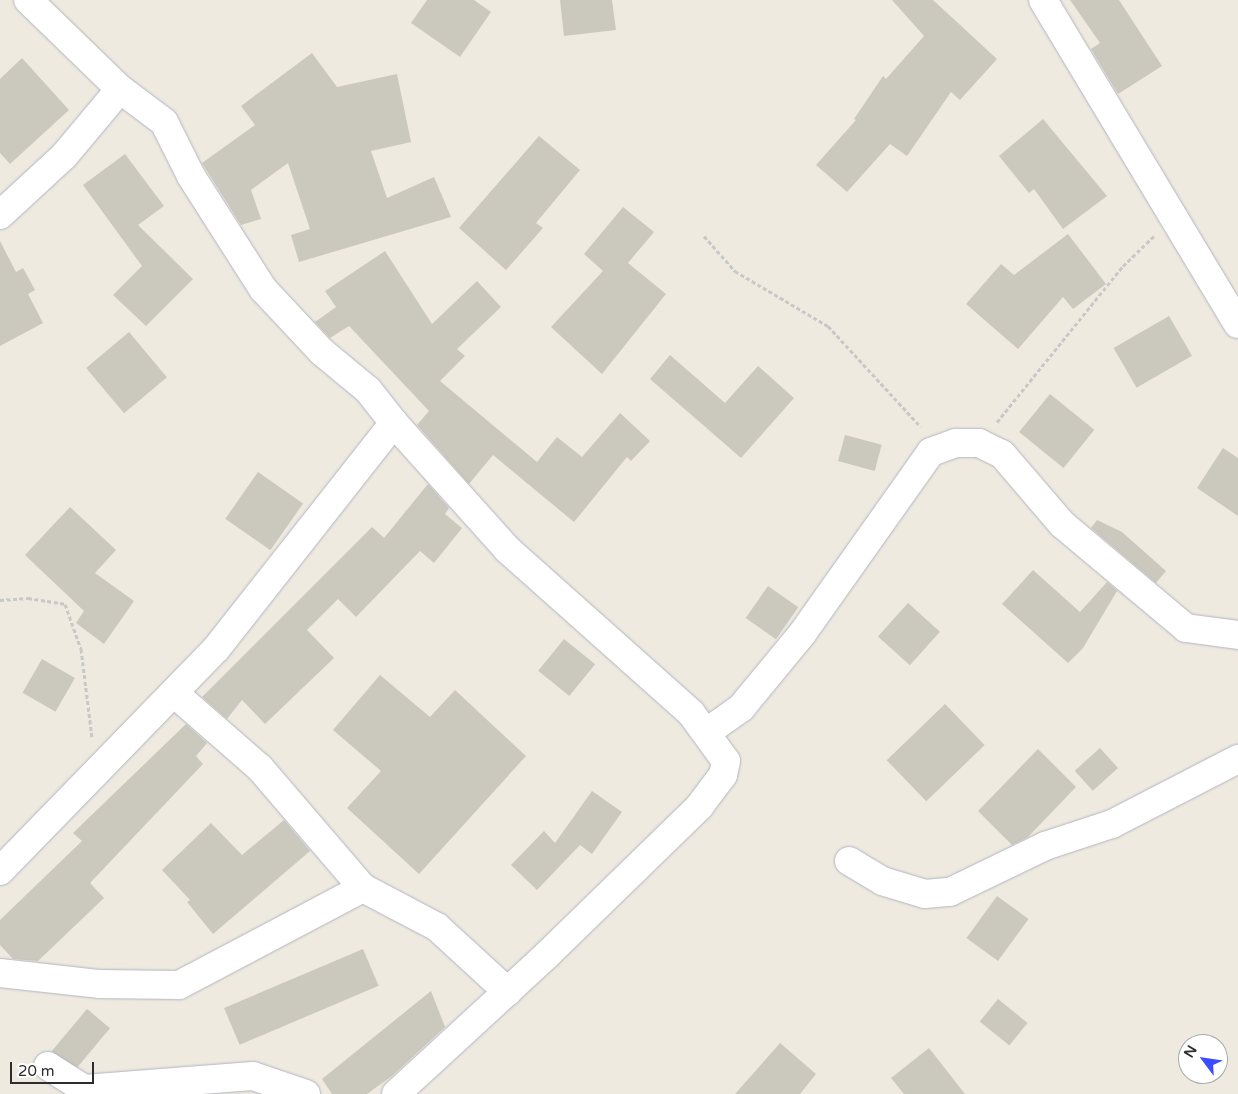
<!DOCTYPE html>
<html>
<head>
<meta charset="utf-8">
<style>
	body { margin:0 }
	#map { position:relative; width:1238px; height:1094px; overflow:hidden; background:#efeadf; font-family:"Varela Round",sans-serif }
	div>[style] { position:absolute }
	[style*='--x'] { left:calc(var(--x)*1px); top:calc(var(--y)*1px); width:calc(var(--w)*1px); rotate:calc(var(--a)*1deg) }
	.building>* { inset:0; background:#cbc8bd; transform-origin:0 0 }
	.path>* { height:3px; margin-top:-1.5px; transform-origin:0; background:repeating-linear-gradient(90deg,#c8c8c8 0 4px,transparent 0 6.5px) }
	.roads { filter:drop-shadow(0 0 1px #b3b3c1) drop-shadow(0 0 1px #b3b3c1) }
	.street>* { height:28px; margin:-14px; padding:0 14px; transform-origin:14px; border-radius:14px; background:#fff }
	span { translate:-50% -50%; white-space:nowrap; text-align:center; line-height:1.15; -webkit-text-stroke:4.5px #fff; paint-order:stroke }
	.north { position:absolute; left:1178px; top:1034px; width:50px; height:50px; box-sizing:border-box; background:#fff; border:1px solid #ababab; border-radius:50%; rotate:301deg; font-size:14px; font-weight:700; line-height:20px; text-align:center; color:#2d2d2d }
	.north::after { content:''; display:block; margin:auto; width:18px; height:22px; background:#3c4dff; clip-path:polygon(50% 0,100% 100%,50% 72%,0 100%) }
	.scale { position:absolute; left:10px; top:1062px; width:84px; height:22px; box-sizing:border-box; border:2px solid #2d2d2d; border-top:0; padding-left:6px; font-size:15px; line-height:18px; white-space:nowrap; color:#2d2d2d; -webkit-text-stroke:4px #fff; paint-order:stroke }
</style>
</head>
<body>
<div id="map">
	<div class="building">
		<div style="clip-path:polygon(427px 0,474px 0,491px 12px,460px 57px,411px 23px)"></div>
		<div style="clip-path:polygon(560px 0,612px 0,616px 30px,564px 36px)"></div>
		<div style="clip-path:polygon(892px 0,933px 0,997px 59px,960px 100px,951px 92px,907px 156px,890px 144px,847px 192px,816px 165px,856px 120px,854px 119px,883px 76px,886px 79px,924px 36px)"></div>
		<div style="clip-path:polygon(1070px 0,1119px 0,1162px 66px,1118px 94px,1091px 49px,1100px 43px)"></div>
		<div style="clip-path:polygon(312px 53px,337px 87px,397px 74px,411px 142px,371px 151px,387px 198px,434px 177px,451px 217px,299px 262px,291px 235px,310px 229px,288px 163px,251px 190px,261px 219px,241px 225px,202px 163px,255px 125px,241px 106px)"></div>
		<div style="clip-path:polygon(22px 58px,69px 110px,10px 164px,0 153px,0 79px)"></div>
		<div style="clip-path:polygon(1043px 119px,1107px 196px,1063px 229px,1034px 189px,1029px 193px,999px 156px)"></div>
		<div style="clip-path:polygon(539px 136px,580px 170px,536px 223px,543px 228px,506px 270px,459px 228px)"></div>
		<div style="clip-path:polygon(125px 154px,164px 206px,138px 225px,193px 279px,146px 326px,113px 295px,142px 266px,83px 185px)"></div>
		<div style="clip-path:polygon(623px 207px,654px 232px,628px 263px,666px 294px,602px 374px,551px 327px,603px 271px,584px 254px)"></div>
		<div style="clip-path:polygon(1068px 234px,1106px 284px,1073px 309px,1063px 297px,1018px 349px,966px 304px,1001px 264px,1014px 275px)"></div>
		<div style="clip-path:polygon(0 241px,16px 272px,23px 268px,35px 290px,28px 294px,43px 323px,0 346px)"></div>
		<div style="clip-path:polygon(385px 251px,432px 324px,477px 281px,501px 307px,457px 349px,465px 356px,440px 381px,537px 462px,557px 437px,582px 457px,620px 413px,650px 441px,631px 461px,627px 457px,574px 522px,493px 455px,469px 484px,417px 425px,429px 411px,349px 326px,330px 338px,315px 322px,336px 307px,325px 291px)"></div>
		<div style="left:1169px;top:316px;width:46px;height:64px;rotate:60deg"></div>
		<div style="left:129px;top:332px;width:59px;height:56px;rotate:50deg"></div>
		<div style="clip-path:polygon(670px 355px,725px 403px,758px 366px,794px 398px,741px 458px,650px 379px)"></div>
		<div style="left:1050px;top:394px;width:57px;height:49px;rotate:39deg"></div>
		<div style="left:845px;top:435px;width:38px;height:27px;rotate:15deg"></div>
		<div style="clip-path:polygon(1223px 448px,1238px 458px,1238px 516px,1197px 488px)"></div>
		<div style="left:258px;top:472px;width:55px;height:57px;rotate:35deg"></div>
		<div style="clip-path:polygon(428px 484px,449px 508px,445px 514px,462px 528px,434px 563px,420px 551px,356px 617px,338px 599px,307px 630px,334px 658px,265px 724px,242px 700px,227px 719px,202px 697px,372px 527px,384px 538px)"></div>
		<div style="clip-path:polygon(70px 507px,116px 550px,95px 573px,134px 601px,104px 644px,76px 623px,84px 611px,25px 555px)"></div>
		<div style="clip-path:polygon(1097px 520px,1122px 532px,1166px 571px,1156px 583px,1091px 528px)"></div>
		<div style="clip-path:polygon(1033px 570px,1080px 612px,1107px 582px,1135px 606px,1117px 591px,1083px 648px,1068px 663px,1002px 604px)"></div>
		<div style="left:768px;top:586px;width:37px;height:39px;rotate:35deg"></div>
		<div style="left:908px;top:603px;width:43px;height:45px;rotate:42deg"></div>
		<div style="left:564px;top:639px;width:40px;height:41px;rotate:39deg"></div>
		<div style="left:42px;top:659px;width:38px;height:39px;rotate:30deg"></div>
		<div style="clip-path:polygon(380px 675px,430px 717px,455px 690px,526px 756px,419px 874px,347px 808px,381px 771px,333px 730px)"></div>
		<div style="left:945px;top:704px;width:57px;height:81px;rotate:46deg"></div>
		<div style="clip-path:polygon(186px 724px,207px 743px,196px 756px,203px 764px,90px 883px,104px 898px,38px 961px,13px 959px,0 945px,0 920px,82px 841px,73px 833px)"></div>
		<div style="left:1100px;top:748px;width:27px;height:34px;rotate:48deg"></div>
		<div style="clip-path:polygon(1038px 749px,1076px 787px,1028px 837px,1012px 845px,978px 811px)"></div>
		<div style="clip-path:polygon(592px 791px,622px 812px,592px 854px,580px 845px,537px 890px,511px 865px,544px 831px,555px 843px)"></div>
		<div style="clip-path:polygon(284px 820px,310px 851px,213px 934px,187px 902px,190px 900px,162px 870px,211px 823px,242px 855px)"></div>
		<div style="left:997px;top:896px;width:39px;height:52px;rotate:36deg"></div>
		<div style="left:363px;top:949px;width:40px;height:151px;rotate:67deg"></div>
		<div style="clip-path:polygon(431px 991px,445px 1027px,392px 1076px,367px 1094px,332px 1094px,322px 1079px)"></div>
		<div style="left:998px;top:999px;width:38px;height:29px;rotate:39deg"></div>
		<div style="left:87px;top:1009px;width:30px;height:55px;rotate:40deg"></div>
		<div style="clip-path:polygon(780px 1043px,816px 1074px,800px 1094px,735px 1094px)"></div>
		<div style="clip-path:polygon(929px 1048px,965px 1094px,904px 1094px,891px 1078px)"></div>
	</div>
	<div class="path">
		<div style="--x:704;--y:236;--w:47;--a:48.5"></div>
		<div style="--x:735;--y:271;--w:108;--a:30.6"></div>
		<div style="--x:828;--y:326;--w:137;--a:47.4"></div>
		<div style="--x:997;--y:422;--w:201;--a:-51.1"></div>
		<div style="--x:1123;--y:266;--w:43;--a:-44.1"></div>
		<div style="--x:0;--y:600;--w:28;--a:-4"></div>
		<div style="--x:28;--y:598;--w:37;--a:9"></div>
		<div style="--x:65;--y:604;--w:48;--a:70.4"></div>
		<div style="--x:81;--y:649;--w:89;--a:82.9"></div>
	</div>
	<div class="roads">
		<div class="street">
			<div style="--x:1043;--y:0;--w:378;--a:59"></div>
			<div style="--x:0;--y:215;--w:87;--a:-42.7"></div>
			<div style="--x:64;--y:156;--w:87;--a:-50.1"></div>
			<div style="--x:394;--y:423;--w:169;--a:48.1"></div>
			<div style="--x:507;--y:549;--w:246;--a:41.7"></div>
			<div style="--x:691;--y:713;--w:59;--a:53.9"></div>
			<div style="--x:726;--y:761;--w:14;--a:102"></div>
			<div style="--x:723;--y:775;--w:39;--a:127"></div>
			<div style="--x:700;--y:806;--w:214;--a:135.8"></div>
			<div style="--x:547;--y:955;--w:205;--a:137.4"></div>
			<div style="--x:174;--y:693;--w:114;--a:41.1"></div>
			<div style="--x:260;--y:768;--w:158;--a:49.4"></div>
			<div style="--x:363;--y:888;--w:84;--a:27.8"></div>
			<div style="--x:437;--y:927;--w:96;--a:42.5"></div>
			<div style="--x:707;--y:732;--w:42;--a:-35.2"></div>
			<div style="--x:741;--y:708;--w:96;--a:-50.5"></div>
			<div style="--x:802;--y:634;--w:223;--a:-54.7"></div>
			<div style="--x:931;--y:452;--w:27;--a:-20"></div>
			<div style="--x:956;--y:443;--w:23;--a:0"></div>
			<div style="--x:979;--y:443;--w:25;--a:26"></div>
			<div style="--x:1002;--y:454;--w:92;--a:49.4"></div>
			<div style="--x:1062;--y:524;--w:162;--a:40"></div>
			<div style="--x:1186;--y:628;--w:52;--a:7.7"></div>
			<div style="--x:849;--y:861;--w:39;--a:31"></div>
			<div style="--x:882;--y:881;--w:45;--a:16.8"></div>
			<div style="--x:925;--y:894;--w:25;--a:-5"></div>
			<div style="--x:950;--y:892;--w:106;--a:-25.8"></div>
			<div style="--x:1045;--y:846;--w:71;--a:-18.2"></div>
			<div style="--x:1112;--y:824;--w:142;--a:-27.3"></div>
			<div style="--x:0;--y:871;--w:310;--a:-45.8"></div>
			<div style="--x:216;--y:649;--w:288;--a:-51.8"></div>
			<div style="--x:394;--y:423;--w:42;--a:-128.2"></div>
			<div style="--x:368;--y:390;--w:60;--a:-140.4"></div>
			<div style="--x:322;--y:352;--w:86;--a:-133.1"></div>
			<div style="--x:263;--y:289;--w:134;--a:-122.5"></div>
			<div style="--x:191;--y:176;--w:60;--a:-116.6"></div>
			<div style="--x:164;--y:122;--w:55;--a:-143.1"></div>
			<div style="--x:120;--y:89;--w:128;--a:-135.9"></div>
			<div style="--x:0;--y:973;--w:101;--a:6.3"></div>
			<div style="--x:100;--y:984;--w:79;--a:0.7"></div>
			<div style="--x:179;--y:985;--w:208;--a:-27.8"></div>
			<div style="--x:48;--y:1066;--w:43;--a:32.6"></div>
			<div style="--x:84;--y:1089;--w:169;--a:-4.4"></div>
			<div style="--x:253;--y:1076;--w:56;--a:18.8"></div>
		</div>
	</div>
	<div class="north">N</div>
	<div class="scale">20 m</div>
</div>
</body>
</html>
